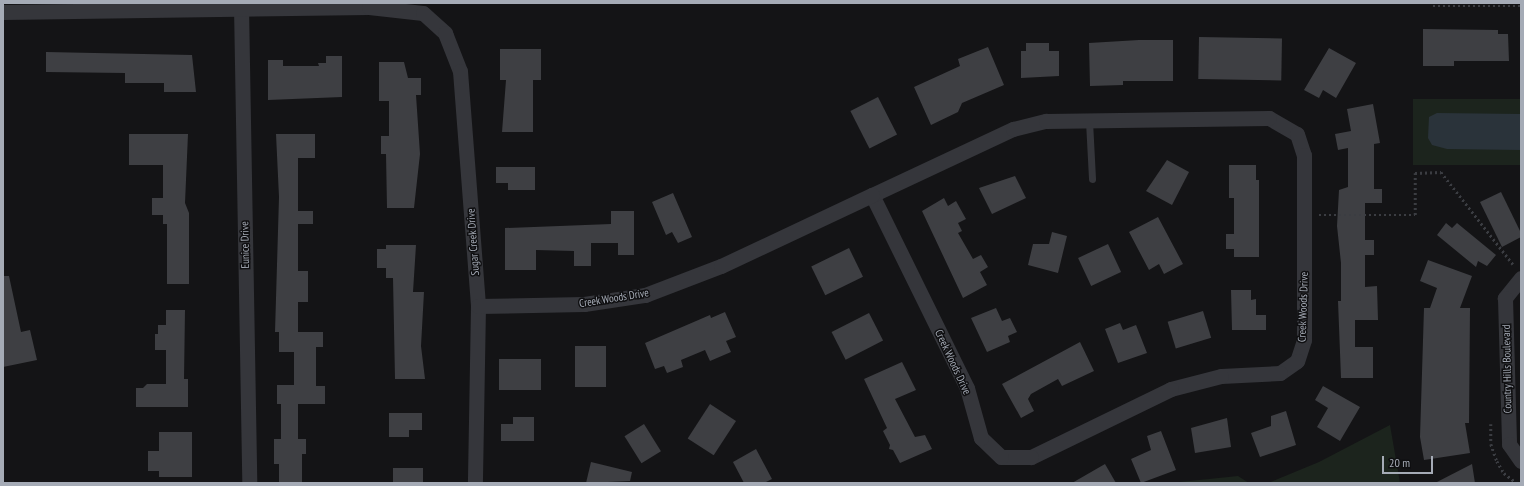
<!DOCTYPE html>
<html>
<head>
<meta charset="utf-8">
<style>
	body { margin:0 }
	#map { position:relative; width:1524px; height:486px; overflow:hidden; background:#141416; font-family:"PT Sans Narrow",sans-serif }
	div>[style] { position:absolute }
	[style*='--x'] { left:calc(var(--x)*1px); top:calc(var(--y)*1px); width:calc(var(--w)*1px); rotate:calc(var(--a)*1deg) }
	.green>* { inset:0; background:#1c241d; transform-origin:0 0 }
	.water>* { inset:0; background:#2a333a }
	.building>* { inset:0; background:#3e3f43; transform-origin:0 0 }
	.path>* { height:2.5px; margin-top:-1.25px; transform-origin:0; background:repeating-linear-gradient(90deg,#3b3d42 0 2px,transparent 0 5px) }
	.lane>* { height:7px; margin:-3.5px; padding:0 3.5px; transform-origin:3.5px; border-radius:3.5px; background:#35363b }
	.street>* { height:15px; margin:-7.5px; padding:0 7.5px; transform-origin:7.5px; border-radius:7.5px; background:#35363b }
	span { translate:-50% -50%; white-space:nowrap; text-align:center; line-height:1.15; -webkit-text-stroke:3px #0f0f11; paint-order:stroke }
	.street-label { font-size:11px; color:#a5abb6 }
	.frame { position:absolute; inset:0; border:4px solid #a5abb6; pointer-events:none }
	.scale { position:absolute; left:1382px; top:456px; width:51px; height:18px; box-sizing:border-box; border:2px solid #a5abb6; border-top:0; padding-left:5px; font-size:12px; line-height:14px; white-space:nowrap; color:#a5abb6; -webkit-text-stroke:3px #0f0f11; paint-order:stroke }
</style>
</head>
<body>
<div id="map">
	<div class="green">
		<div style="left:1413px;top:99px;width:108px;height:66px"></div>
		<div style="clip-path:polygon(1390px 425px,1400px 483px,1268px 483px,1319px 462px)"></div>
		<div style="clip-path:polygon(1238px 476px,1249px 483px,1170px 483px)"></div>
	</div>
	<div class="water">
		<div style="clip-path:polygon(1437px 113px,1521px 114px,1521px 150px,1447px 149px,1432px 145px,1428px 138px,1429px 117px)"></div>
	</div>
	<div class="building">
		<div style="clip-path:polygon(1423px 29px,1498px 30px,1498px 34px,1508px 34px,1509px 61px,1454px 61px,1454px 66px,1423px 66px)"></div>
		<div style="left:1199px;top:37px;width:83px;height:42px;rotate:1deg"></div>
		<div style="clip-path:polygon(1139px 40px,1173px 40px,1173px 81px,1123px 81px,1123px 85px,1090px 86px,1089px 43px)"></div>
		<div style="clip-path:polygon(1026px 43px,1049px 43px,1049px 51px,1059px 51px,1059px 76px,1021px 78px,1021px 51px,1026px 51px)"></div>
		<div style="clip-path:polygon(988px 47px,1004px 85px,962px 103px,958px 112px,931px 125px,914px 87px,960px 66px,958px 59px)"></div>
		<div style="clip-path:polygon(1329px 48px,1356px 63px,1336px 98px,1323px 90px,1319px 98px,1304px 90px)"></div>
		<div style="clip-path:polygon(500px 49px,541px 49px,541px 80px,533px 80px,533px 132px,502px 132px,506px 80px,500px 80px)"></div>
		<div style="clip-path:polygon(46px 52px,192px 55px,196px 92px,164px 92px,164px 83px,125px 83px,125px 73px,46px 72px)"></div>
		<div style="clip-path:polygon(326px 56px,342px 56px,342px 97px,268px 100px,268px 60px,283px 60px,283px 66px,319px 66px,318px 63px,326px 63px)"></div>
		<div style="clip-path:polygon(379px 62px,404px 62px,408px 78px,421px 78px,421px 95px,416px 95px,420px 154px,414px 208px,387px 208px,386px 154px,381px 154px,381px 136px,389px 136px,389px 101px,379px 101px)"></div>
		<div style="left:878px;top:97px;width:42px;height:31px;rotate:63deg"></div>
		<div style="clip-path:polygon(1373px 104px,1380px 143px,1374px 144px,1374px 189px,1382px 189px,1382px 203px,1365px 203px,1365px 240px,1374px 240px,1374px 255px,1365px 255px,1365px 287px,1377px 286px,1378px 320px,1355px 320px,1355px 347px,1373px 347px,1373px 378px,1341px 378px,1338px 301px,1341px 301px,1341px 263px,1337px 226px,1339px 190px,1348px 187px,1348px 148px,1338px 150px,1335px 134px,1351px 131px,1347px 109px)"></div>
		<div style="clip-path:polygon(129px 134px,188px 134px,185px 203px,189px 213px,189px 284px,167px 284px,167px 224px,163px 224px,163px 215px,152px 215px,152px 198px,163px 198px,163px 165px,129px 165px)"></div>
		<div style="clip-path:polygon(276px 134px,315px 134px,315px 158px,298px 158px,298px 211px,313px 211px,313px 224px,298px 224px,298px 271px,308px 271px,308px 302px,298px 302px,298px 332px,323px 332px,323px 347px,316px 347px,316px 386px,325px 386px,325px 404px,298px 404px,298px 439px,306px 439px,306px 454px,302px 454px,302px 483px,279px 483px,279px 464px,274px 464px,274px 439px,281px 439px,281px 404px,277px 404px,277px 385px,294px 385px,294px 352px,279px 352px,279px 332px,275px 332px,279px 197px)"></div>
		<div style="clip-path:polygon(1167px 160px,1189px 172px,1172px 205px,1146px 191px)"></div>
		<div style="clip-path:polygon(1229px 165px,1256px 165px,1256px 180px,1259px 180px,1259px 257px,1234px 257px,1234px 249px,1226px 249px,1226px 234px,1234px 234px,1234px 198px,1229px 198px)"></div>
		<div style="clip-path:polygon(496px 167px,535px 167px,535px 190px,508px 190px,508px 183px,496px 183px)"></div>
		<div style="clip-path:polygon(1015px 176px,1026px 198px,992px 214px,979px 188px)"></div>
		<div style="clip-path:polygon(1501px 192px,1521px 233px,1521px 237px,1502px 247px,1480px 202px)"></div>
		<div style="clip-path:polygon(673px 193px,692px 237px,678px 243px,672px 232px,666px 235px,652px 202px)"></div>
		<div style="clip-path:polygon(944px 198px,948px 206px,956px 201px,966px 219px,958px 223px,962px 231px,958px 233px,973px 259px,981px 255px,988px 267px,980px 272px,987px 285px,963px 298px,922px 211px)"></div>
		<div style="clip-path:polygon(611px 211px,634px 211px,634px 255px,618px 255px,618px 243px,591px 243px,591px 266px,574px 266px,574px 251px,536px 250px,536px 270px,505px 270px,505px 228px,611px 224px)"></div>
		<div style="clip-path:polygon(1158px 217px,1183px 264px,1164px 274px,1159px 264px,1149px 270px,1129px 232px)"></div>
		<div style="clip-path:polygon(1446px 223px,1452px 228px,1457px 223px,1496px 255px,1487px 266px,1478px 261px,1476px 267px,1437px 235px)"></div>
		<div style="clip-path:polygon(1052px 232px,1067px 236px,1058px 273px,1028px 265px,1033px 244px,1049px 244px)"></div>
		<div style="left:1108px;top:244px;width:31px;height:33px;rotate:65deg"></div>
		<div style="clip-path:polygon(386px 245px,416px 245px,413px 292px,424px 292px,421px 346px,425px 379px,395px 379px,393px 278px,386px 278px,386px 268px,377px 268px,377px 249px,386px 249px)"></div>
		<div style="left:849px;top:248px;width:32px;height:42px;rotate:64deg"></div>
		<div style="clip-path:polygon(1428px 260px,1472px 276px,1460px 308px,1470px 308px,1469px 423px,1465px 423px,1470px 453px,1424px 460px,1420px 437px,1424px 308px,1430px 308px,1437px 288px,1420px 281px)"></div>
		<div style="clip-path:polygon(3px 276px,9px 276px,21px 332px,30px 330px,37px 360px,3px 367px)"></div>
		<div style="clip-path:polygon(1231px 290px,1251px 290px,1251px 300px,1256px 299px,1256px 315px,1266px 315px,1266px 330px,1232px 330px)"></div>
		<div style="clip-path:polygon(996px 308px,1002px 321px,1010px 318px,1017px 332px,1008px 336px,1010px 342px,987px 352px,971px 318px)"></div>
		<div style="clip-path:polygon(166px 310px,185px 310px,184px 379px,188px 379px,188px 407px,136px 407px,136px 388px,143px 388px,147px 384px,166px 384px,166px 350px,155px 350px,155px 334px,158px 334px,158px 325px,166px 325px)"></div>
		<div style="left:1203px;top:311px;width:28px;height:37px;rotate:73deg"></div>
		<div style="clip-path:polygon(725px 312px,736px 337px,726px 341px,731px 352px,710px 361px,705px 350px,681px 360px,683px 367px,667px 373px,664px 366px,655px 369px,645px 343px,710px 315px,711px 318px)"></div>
		<div style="left:869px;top:313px;width:31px;height:42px;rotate:63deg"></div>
		<div style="clip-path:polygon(1120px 323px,1123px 330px,1136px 325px,1147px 353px,1118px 363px,1105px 329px)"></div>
		<div style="clip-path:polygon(1080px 342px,1094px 371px,1062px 386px,1058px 379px,1031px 394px,1028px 399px,1034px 411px,1021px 418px,1002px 384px)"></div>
		<div style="left:575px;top:346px;width:31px;height:41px"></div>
		<div style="left:499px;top:359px;width:42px;height:31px"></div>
		<div style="clip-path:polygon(902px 362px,916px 390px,895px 399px,915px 437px,925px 435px,932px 449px,900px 463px,893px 450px,889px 449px,890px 445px,883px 431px,887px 428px,864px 379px)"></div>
		<div style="clip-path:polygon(1323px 386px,1360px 407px,1340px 441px,1317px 427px,1328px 408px,1315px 400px)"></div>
		<div style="left:710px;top:404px;width:31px;height:41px;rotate:33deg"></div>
		<div style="clip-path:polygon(1286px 411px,1296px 445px,1260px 457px,1251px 433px,1271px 426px,1271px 416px)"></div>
		<div style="clip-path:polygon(389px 413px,422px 413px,422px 430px,409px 430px,409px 437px,389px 437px)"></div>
		<div style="clip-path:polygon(513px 417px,534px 417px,534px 441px,501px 441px,501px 424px,513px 424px)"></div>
		<div style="clip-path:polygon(1227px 418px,1231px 447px,1195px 453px,1191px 428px)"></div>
		<div style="left:644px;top:424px;width:32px;height:23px;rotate:58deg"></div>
		<div style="clip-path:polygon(1161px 431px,1176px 470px,1141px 483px,1131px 459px,1151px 450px,1147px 436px)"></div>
		<div style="clip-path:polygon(159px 432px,192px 432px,192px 477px,159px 477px,159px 471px,148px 471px,148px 451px,159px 451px)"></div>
		<div style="clip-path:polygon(756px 449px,772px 479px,764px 483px,744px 483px,733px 462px)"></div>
		<div style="clip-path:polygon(591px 462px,632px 472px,630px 481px,586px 483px)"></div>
		<div style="clip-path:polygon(1105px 464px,1116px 483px,1072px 483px)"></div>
		<div style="clip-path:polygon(1472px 464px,1475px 483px,1435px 483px)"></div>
		<div style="left:393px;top:468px;width:30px;height:15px"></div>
	</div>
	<div class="path">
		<div style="--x:1433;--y:6;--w:88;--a:0"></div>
		<div style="--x:1319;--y:215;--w:96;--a:0"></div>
		<div style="--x:1415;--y:215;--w:42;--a:-90"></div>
		<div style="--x:1415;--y:173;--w:26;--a:-2"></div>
		<div style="--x:1441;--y:172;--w:117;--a:52"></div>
		<div style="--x:1491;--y:424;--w:20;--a:90"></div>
		<div style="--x:1491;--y:444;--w:18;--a:71"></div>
		<div style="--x:1497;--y:461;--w:14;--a:60"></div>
		<div style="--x:1504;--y:473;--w:16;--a:38"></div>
	</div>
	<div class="lane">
		<div style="--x:1089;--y:121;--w:58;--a:87"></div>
	</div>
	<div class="street">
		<div style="--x:241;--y:6;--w:477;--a:89"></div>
		<div style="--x:3;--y:12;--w:366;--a:-0.8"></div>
		<div style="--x:369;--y:7;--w:54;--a:6.3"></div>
		<div style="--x:423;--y:13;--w:30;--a:42"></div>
		<div style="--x:445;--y:33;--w:41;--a:68.5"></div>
		<div style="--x:460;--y:71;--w:236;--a:85.6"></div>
		<div style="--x:478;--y:306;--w:177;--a:91"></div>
		<div style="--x:1269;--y:118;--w:32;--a:30"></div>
		<div style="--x:1297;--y:134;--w:22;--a:72"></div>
		<div style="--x:1304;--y:155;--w:185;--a:90"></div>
		<div style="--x:1304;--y:340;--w:22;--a:108"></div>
		<div style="--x:1297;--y:361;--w:21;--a:145"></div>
		<div style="--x:1280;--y:373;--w:59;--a:177.1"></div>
		<div style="--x:1221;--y:376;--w:52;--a:165.4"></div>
		<div style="--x:1171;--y:389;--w:156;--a:154.1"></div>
		<div style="--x:1031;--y:457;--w:30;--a:180"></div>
		<div style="--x:1001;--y:457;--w:28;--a:-136"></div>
		<div style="--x:981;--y:438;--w:52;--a:-105.6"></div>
		<div style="--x:967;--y:388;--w:215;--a:-116.2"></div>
		<div style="--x:872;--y:195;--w:156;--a:-25.1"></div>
		<div style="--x:1013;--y:129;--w:34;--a:-14"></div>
		<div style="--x:1046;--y:121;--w:223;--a:-0.8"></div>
		<div style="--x:1521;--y:278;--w:26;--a:129"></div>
		<div style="--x:1505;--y:298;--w:146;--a:88.4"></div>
		<div style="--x:1509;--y:444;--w:21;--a:55"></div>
		<div style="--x:478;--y:306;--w:106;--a:-1.1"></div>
		<div style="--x:584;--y:304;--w:62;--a:-8.4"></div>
		<div style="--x:645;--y:295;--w:81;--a:-20.9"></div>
		<div style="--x:721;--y:266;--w:167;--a:-25.2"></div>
	</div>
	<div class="street-label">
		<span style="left:473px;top:242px;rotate:-94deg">Sugar Creek Drive</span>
		<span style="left:245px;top:245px;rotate:-91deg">Eunice Drive</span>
		<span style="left:614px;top:298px;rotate:-9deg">Creek Woods Drive</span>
		<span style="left:1303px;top:307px;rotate:-88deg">Creek Woods Drive</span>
		<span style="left:953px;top:362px;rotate:65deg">Creek Woods Drive</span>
		<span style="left:1507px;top:369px;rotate:-91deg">Country Hills Boulevard</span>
	</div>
	<div class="frame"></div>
	<div class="scale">20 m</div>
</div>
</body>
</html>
